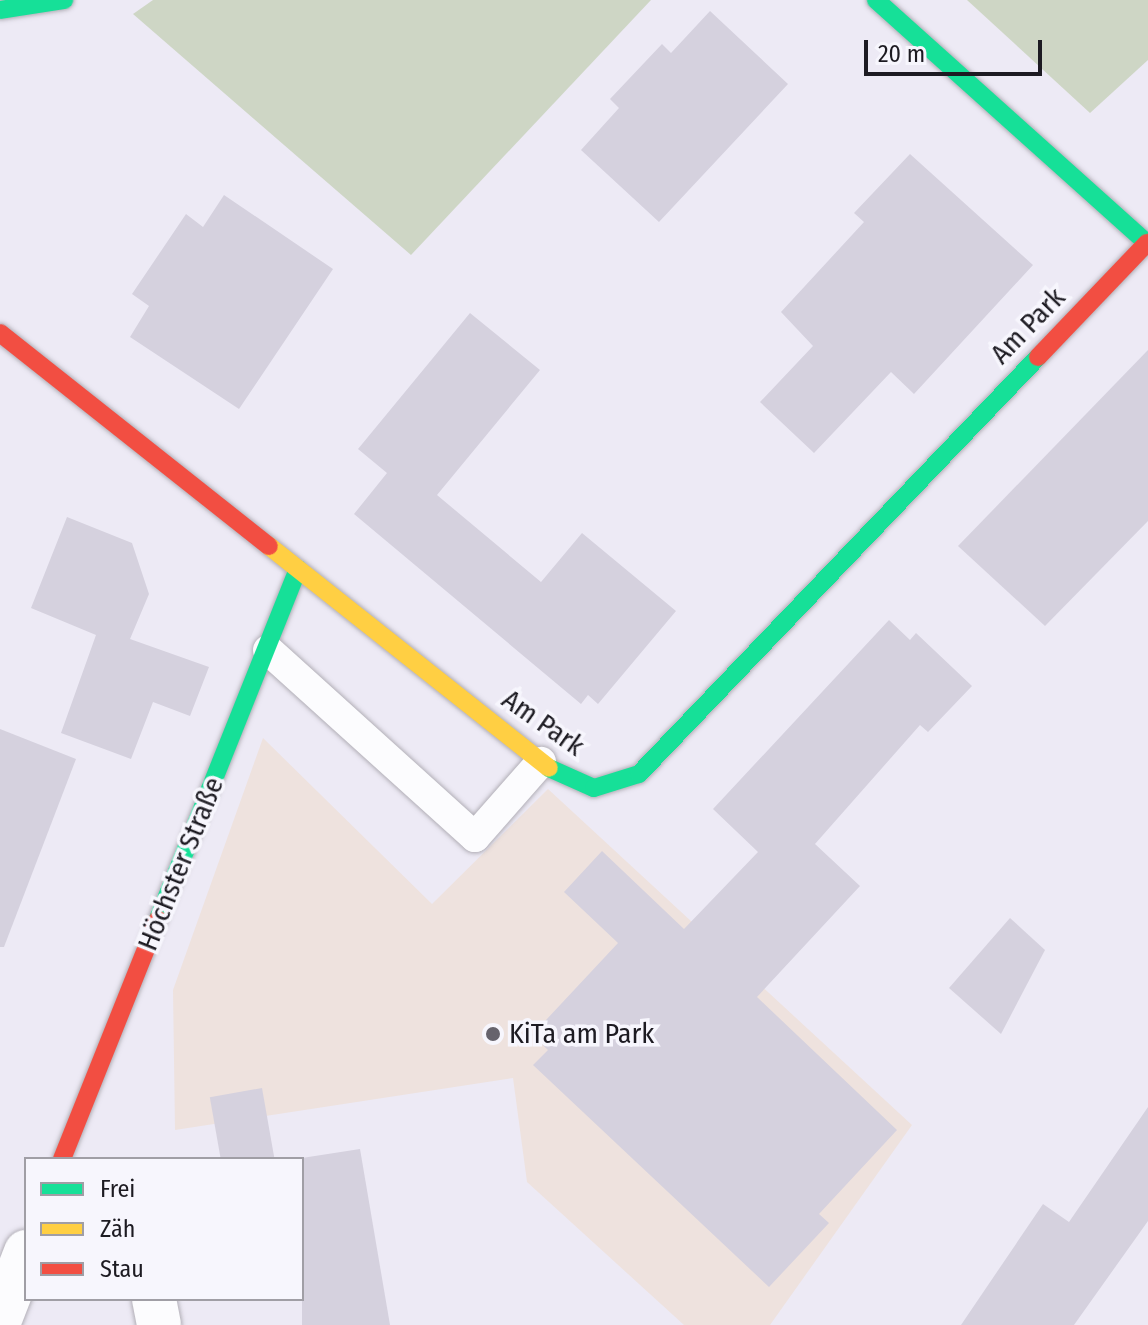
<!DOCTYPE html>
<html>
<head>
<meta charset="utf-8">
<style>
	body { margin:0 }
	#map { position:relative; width:1148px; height:1325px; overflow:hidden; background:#edeaf5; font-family:"Fira Sans Condensed",sans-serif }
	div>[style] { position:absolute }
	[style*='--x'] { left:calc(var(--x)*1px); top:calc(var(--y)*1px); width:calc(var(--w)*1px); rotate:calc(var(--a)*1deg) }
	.education>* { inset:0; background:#eee2de }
	.green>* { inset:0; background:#ced6c5 }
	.building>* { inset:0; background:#d5d1de; transform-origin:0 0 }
	.roads { filter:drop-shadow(0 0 2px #b2afb7) drop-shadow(0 0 2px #b2afb7) }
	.lane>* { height:30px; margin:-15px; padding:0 15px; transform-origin:15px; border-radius:15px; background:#fcfcfe }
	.street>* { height:44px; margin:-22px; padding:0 22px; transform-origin:22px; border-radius:22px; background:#fcfcfe }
	.fast>* { height:18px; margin:-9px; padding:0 9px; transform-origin:9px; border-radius:9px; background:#16e098 }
	.slow>* { height:18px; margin:-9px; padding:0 9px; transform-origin:9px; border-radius:9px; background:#ffcf43 }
	.jam>* { height:18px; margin:-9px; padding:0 9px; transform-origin:9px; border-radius:9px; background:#f24e42 }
	.dots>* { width:22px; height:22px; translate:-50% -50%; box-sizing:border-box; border:4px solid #f7f6fd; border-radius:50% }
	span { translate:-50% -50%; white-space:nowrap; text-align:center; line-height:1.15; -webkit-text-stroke:7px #f7f6fd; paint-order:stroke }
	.street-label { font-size:28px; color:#1d1b22 }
	.poi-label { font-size:28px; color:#1d1b22 }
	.left { translate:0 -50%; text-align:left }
	.legend { position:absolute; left:24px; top:1157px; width:280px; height:144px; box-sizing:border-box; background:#f7f6fd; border:2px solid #a09ea5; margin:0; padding:10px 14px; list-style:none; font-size:24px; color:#1d1b22 }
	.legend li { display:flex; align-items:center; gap:16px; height:40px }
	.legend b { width:40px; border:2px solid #a09ea5 }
	.scale { position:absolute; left:864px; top:40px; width:178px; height:36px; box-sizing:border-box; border:4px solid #1d1b22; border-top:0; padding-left:10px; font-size:24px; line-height:28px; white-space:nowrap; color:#1d1b22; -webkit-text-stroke:6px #f7f6fd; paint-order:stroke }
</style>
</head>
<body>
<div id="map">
	<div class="education">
		<div style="clip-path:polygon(263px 738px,432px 904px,548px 789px,912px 1125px,770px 1325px,684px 1325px,527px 1182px,513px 1078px,175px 1130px,173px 990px)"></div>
	</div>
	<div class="green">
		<div style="clip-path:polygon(153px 0,651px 0,411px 255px,133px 14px)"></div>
		<div style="clip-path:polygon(967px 0,1148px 0,1148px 60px,1090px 113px)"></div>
	</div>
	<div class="building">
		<div style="clip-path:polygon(710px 11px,788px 84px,659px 222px,581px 150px,619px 108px,610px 99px,662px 44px,671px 53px)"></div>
		<div style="clip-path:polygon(910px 154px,1033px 265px,914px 394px,891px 372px,814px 453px,760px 402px,813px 346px,781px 312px,864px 222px,854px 213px)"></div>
		<div style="clip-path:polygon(224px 195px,333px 269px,239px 409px,130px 337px,149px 306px,132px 294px,186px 214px,203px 227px)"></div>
		<div style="clip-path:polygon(470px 313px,540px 370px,437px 495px,541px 582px,582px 533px,676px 611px,598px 704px,588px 695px,581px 704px,354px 514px,387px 473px,358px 449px)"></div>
		<div style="clip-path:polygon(1148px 350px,1148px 521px,1045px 626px,958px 546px)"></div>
		<div style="clip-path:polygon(67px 517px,132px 543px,149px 594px,130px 639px,209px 667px,190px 716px,153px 702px,131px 759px,61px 733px,96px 635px,31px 608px)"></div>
		<div style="clip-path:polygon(889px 620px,910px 640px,916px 633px,972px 686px,928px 732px,920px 725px,815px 844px,860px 886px,757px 997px,897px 1130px,819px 1214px,829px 1223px,769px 1287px,533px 1065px,548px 1050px,532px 1035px,618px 943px,564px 892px,602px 851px,684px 929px,758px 852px,713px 809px)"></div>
		<div style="clip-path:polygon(0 729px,76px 759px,4px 947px,0 947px)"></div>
		<div style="clip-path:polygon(1010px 918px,1045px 950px,1001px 1034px,949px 988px)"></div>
		<div style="left:262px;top:1088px;width:72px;height:53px;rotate:80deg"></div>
		<div style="clip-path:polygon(1148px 1107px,1148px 1221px,1074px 1325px,961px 1325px,1043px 1204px,1069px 1222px)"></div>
		<div style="clip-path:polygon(360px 1149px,390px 1325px,302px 1325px,302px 1158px)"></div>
	</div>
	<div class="roads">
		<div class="lane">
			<div style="--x:268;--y:650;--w:279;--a:42.1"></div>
			<div style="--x:475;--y:837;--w:100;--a:-48.7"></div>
		</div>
		<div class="street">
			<div style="--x:154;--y:1299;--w:26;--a:79"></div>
			<div style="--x:0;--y:1319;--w:72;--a:-68.8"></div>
		</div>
		<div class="fast">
			<div style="--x:876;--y:0;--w:365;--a:41.9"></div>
			<div style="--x:0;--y:10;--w:65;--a:-8.9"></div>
			<div style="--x:549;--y:768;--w:49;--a:24"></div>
			<div style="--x:594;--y:788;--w:47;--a:-17.3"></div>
			<div style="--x:639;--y:774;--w:577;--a:-46.26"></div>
			<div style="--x:158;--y:919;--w:377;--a:-68.2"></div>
		</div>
		<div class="slow">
			<div style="--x:269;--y:546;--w:357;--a:38.4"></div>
		</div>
		<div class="jam">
			<div style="--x:0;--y:333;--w:343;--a:38.4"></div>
			<div style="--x:1038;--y:357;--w:158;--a:-46.3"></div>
			<div style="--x:62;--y:1159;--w:258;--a:-68.2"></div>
		</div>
	</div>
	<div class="dots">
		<div style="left:493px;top:1034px;background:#66636c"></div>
	</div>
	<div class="street-label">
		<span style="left:1028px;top:326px;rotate:-46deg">Am Park</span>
		<span style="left:543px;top:723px;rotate:35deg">Am Park</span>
		<span style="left:181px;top:864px;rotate:-68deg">Höchster Straße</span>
	</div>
	<div class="poi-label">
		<span class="left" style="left:509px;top:1034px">KiTa am Park</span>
	</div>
	<ul class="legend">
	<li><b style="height:10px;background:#16e098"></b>Frei</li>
	<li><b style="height:10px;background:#ffcf43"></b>Zäh</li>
	<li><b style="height:10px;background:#f24e42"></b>Stau</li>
	</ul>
	<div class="scale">20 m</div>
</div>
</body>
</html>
